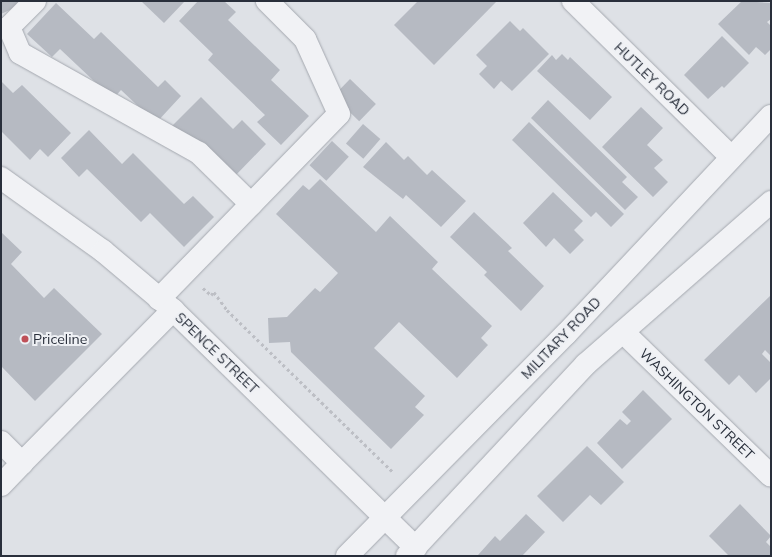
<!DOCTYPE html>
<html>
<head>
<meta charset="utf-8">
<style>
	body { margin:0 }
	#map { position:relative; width:772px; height:557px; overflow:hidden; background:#dee1e6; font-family:Mulish,sans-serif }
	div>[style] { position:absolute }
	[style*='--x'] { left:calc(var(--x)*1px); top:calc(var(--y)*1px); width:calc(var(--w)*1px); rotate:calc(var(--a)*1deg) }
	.building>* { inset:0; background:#b6bac2; transform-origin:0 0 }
	.path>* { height:2.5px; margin-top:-1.25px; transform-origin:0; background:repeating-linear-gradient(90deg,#bdbfc5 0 3px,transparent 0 6px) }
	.roads { filter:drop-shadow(0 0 1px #a4a8af) drop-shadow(0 0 1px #a4a8af) }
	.minor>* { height:22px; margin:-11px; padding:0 11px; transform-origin:11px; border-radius:11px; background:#f1f2f5 }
	.dots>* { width:11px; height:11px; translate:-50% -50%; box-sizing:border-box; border:2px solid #eef0f4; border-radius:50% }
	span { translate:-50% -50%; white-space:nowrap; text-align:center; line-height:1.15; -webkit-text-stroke:4px #eef0f4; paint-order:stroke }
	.street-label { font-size:14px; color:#292f3b }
	.poi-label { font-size:14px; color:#292f3b }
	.left { translate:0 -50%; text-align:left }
	.frame { position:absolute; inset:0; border:2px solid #292f3b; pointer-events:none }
</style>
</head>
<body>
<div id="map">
	<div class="building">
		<div style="clip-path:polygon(1px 1px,20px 1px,21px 5px,1px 14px)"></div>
		<div style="clip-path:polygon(141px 1px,185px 1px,164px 23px)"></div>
		<div style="clip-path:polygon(198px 1px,224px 1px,236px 12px,228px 20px,280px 70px,271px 80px,309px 116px,281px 145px,257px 122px,265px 115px,208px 60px,213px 54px,179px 21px)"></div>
		<div style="clip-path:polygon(418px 1px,497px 1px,434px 65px,394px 25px)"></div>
		<div style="clip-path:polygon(742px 1px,771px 3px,771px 19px,767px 22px,771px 26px,771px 49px,765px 55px,756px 47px,749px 55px,718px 24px)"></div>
		<div style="clip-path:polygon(56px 3px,94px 39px,101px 32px,158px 87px,165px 80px,181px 96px,156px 123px,121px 90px,113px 99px,60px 49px,52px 57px,27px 34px)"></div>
		<div style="clip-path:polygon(510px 21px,520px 31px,523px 28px,549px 54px,512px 91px,501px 81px,494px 89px,479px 74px,487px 66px,476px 55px)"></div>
		<div style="clip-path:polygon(722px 36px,749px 63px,724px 88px,722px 86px,708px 99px,684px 75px)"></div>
		<div style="clip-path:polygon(562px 54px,568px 60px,570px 57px,612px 97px,590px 120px,537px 71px,552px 55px,556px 60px)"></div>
		<div style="left:350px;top:79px;width:36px;height:24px;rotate:44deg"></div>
		<div style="clip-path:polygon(1px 81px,13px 93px,22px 85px,71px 133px,48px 157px,40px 149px,30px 160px,1px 131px)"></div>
		<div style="clip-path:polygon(201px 97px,233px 129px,242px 120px,266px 144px,235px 176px,197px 139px,191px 145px,172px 126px)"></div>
		<div style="clip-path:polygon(548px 100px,627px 177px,622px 182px,638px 197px,625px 210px,531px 118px)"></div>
		<div style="clip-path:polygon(641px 107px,663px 128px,647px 145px,663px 160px,654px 168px,668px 182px,653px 197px,602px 147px)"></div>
		<div style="clip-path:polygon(529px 122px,624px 214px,611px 227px,596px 212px,591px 217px,512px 140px)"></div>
		<div style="left:363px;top:124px;width:23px;height:26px;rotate:41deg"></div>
		<div style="clip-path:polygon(89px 130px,122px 164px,133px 153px,184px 204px,193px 196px,214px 217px,184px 247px,150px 213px,141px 222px,87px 169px,79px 177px,61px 158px)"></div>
		<div style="left:332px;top:141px;width:23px;height:33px;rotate:43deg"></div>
		<div style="clip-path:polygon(386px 142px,404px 160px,408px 156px,427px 175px,432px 170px,466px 201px,441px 227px,406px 195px,403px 199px,363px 167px)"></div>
		<div style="clip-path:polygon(320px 179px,376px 232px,390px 216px,438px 262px,432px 269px,492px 326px,481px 338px,488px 345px,457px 378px,399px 322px,374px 348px,425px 396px,415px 407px,424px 415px,391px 449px,291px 352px,290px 342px,269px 343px,268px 318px,287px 317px,315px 288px,320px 292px,338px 273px,276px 214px,303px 185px,309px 190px)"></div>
		<div style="clip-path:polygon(553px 192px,583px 221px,574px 230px,584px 240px,570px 254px,554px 238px,546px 247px,523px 223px)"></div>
		<div style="clip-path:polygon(474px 212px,512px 248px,508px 251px,544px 286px,521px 311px,484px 275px,487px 272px,450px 237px)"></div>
		<div style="clip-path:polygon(1px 232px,22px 252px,11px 264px,44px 298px,54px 288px,102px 334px,35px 401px,1px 366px)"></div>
		<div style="clip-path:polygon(771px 295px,771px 356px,765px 350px,762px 354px,771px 363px,771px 378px,756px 393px,739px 375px,729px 385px,704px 360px)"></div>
		<div style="clip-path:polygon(643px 390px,672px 419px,622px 469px,597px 443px,620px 419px,627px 425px,631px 421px,622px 412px)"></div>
		<div style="clip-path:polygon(587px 446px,624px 482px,601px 505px,590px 495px,563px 522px,537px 496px)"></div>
		<div style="clip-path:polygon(740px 504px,771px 536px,766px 542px,771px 547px,771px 556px,729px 556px,709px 536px)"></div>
		<div style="clip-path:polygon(526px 514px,545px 532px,522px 556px,478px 555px,495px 536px,500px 541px)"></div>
	</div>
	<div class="path">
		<div style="--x:203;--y:288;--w:11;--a:41"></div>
		<div style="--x:211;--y:295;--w:4;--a:-45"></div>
		<div style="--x:214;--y:292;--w:22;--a:54"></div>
		<div style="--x:227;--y:310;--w:233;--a:44.3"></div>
	</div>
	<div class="roads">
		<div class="minor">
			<div style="--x:35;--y:1;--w:37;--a:135"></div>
			<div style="--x:9;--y:27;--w:28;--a:67"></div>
			<div style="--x:20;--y:53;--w:205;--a:29.2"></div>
			<div style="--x:199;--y:153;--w:73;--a:44.4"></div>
			<div style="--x:573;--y:1;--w:222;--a:44.6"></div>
			<div style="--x:1;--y:178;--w:125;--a:35.6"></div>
			<div style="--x:103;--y:251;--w:92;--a:40.1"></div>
			<div style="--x:173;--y:310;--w:340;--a:44.4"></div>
			<div style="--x:159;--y:299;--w:258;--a:-45.8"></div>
			<div style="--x:339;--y:114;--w:82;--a:-114.4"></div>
			<div style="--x:305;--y:39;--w:54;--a:-135"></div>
			<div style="--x:623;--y:332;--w:206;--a:44.2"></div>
			<div style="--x:1;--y:442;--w:30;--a:45"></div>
			<div style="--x:22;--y:463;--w:215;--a:-45.4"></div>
			<div style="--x:1;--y:485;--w:30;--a:-46"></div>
			<div style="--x:347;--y:556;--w:312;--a:-45.4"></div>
			<div style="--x:566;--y:334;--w:299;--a:-46.8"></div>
			<div style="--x:407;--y:556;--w:262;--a:-47"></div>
			<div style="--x:586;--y:364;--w:246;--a:-41.2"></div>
		</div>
	</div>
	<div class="dots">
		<div style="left:25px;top:339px;background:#bf5058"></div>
	</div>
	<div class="street-label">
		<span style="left:652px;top:79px;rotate:44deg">HUTLEY ROAD</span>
		<span style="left:561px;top:338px;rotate:-46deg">MILITARY ROAD</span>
		<span style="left:217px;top:353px;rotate:44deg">SPENCE STREET</span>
		<span style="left:697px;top:404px;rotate:44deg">WASHINGTON STREET</span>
	</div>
	<div class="poi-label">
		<span class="left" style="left:33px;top:339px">Priceline</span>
	</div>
	<div class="frame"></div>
</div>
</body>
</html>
